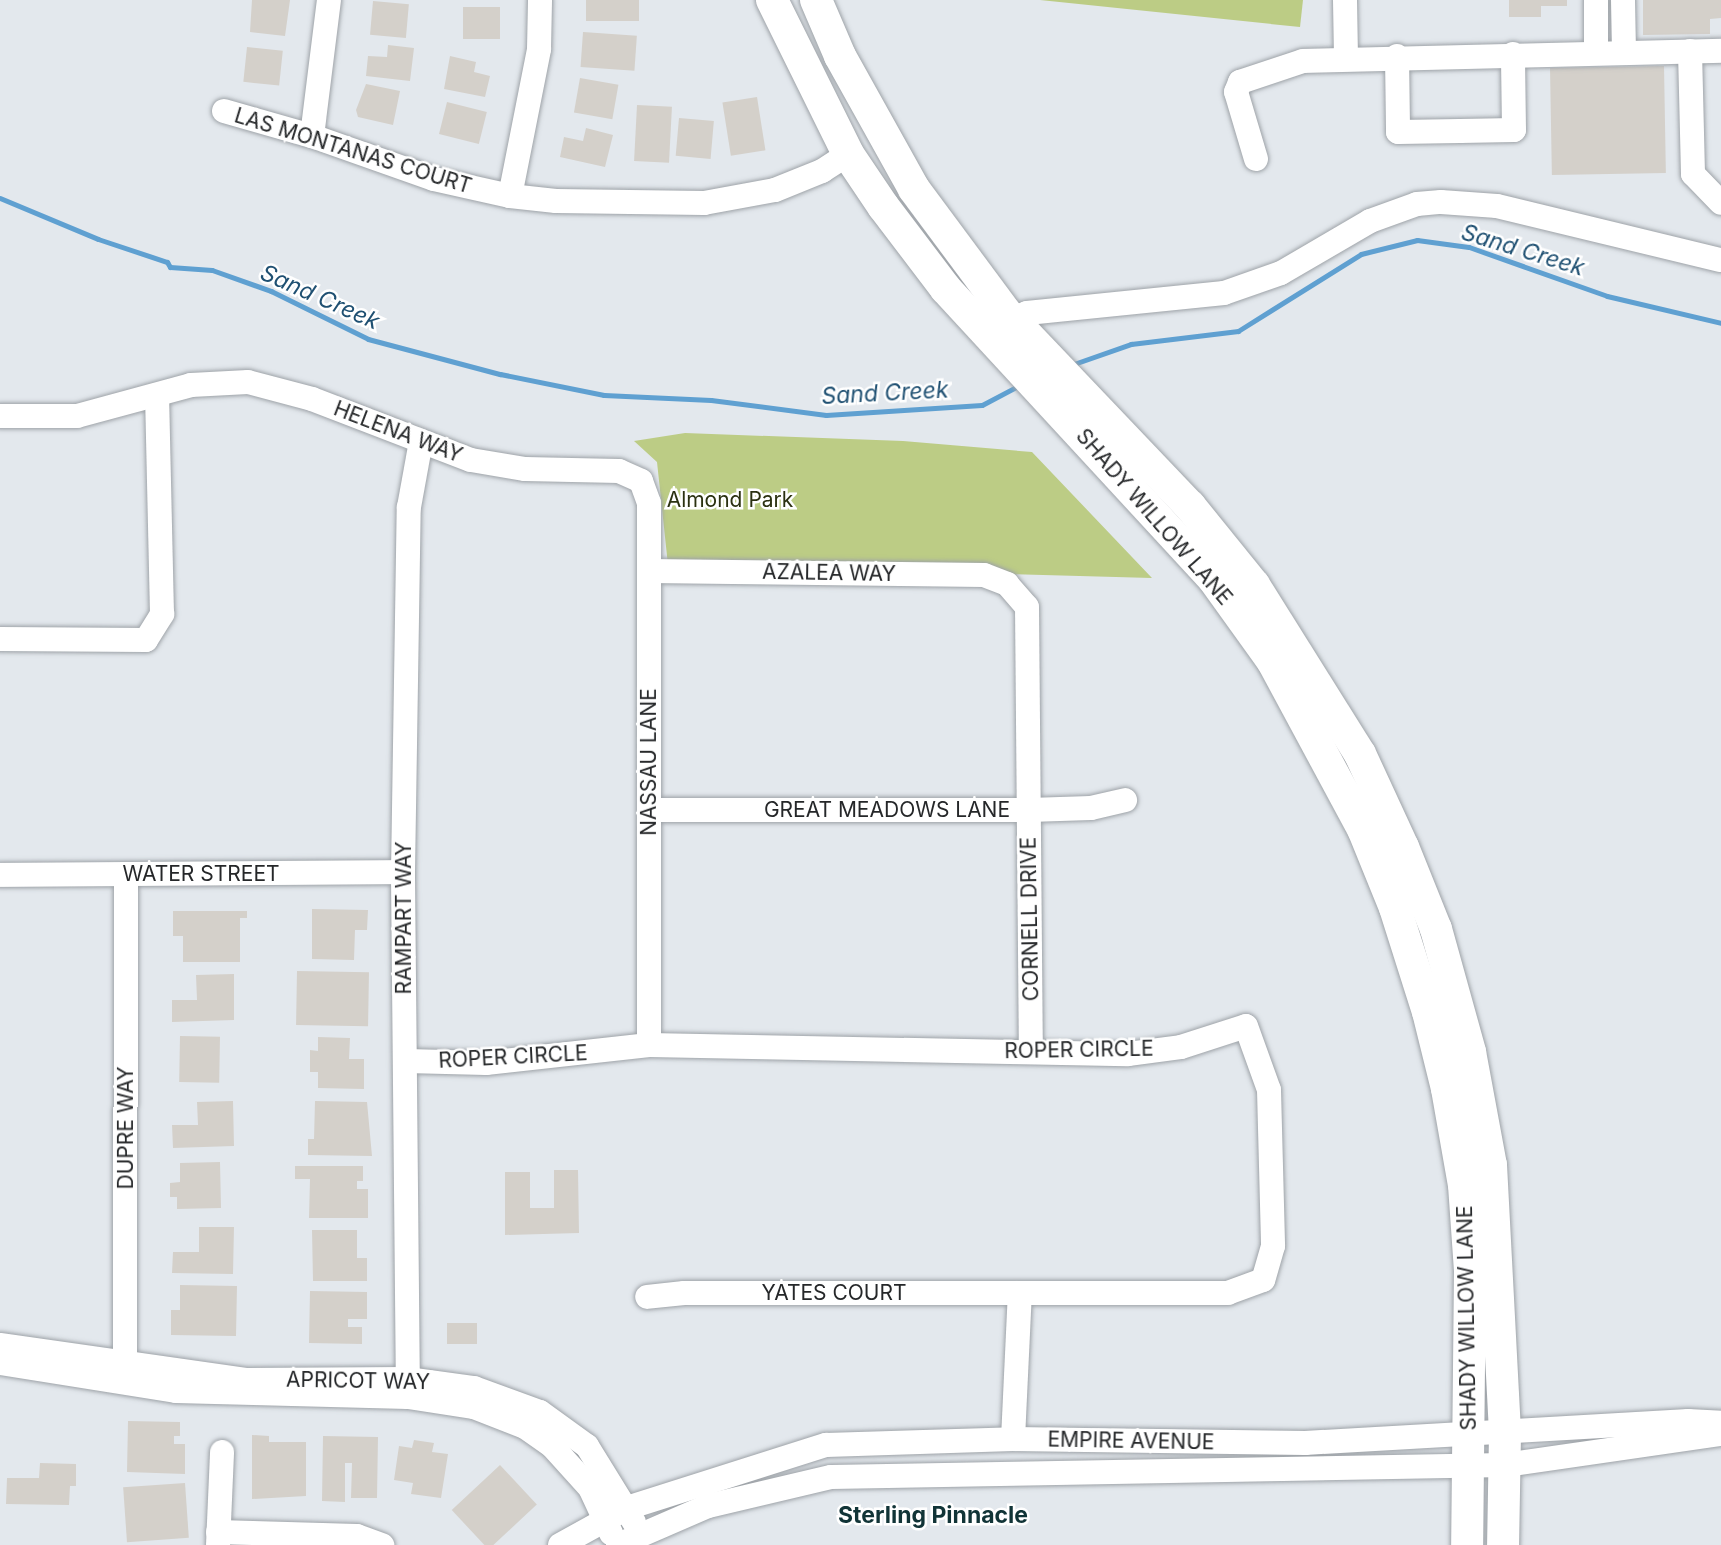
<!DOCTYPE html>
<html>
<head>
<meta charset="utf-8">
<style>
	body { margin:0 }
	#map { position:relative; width:1721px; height:1545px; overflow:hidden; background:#e3e8ed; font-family:Inter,sans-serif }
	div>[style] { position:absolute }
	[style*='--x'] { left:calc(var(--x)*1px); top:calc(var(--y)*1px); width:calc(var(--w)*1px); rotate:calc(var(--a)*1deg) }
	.green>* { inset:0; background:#bccc85 }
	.stream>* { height:5px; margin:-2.5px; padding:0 2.5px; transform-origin:2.5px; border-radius:2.5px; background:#5fa0d1 }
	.building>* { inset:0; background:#d4d0ca; transform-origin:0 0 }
	.roads { filter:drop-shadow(0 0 2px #9ea3a8) drop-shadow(0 0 2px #9ea3a8) }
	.minor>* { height:24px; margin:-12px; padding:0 12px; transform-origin:12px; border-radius:12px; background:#fff }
	.major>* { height:32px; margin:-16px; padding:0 16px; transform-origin:16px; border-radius:16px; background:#fff }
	span { translate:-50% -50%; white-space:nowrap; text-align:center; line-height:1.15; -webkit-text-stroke:5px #fff; paint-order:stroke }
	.street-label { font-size:21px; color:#252729 }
	.park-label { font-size:21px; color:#2b3111 }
	.water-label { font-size:23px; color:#1f5072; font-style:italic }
	.neighbourhood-label { font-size:23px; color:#113437; font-weight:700 }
</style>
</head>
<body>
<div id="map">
	<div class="green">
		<div style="clip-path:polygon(1040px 0,1303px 0,1300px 27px)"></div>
		<div style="clip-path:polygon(685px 433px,903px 441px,1032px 452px,1152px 578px,668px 565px,657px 462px,634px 441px)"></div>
	</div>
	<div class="stream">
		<div style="--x:0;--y:198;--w:106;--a:22.7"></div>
		<div style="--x:98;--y:239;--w:73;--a:18.4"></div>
		<div style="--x:167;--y:262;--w:6;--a:59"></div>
		<div style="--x:170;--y:267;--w:42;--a:4.1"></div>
		<div style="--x:212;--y:270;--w:63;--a:19.6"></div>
		<div style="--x:271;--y:291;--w:108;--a:26.3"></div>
		<div style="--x:368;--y:339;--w:137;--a:14.9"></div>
		<div style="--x:500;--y:374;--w:106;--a:11.4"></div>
		<div style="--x:604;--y:395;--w:107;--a:2.7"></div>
		<div style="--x:711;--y:400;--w:116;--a:7.4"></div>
		<div style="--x:826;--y:415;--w:156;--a:-3.7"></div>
		<div style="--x:982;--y:405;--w:43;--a:-27.8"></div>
		<div style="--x:1071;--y:365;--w:64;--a:-19.3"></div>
		<div style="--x:1131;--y:344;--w:108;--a:-6.9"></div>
		<div style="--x:1238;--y:331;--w:145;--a:-32"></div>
		<div style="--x:1361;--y:254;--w:58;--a:-14"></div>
		<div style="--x:1417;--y:240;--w:52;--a:7.7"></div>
		<div style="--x:1469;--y:247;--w:146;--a:19.5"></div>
		<div style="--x:1607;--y:296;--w:117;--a:13.3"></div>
	</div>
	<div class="building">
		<div style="clip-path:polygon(252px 0,290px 0,285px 36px,250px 32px)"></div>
		<div style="left:586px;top:0;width:53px;height:21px"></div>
		<div style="clip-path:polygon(1509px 0,1567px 0,1567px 6px,1541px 6px,1541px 17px,1509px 17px)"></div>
		<div style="clip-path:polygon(1643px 0,1721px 0,1721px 18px,1710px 19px,1710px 34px,1643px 35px)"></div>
		<div style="left:373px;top:1px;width:36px;height:34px;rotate:5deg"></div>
		<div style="left:463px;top:7px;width:37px;height:32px"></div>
		<div style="left:583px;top:32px;width:54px;height:35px;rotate:4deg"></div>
		<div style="clip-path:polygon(388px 45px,414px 48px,410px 81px,366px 76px,368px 56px,387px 57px)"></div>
		<div style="left:247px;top:47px;width:36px;height:35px;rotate:6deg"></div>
		<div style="clip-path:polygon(450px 56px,476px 62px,474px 72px,490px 76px,485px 97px,444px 89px)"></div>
		<div style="left:1664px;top:66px;width:107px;height:114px;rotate:89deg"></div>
		<div style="left:580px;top:78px;width:39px;height:35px;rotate:10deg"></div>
		<div style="clip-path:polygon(366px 84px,400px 91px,393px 125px,358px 117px,356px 110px)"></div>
		<div style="left:757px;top:97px;width:54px;height:35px;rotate:81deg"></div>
		<div style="left:447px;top:102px;width:41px;height:33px;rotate:14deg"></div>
		<div style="left:637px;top:105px;width:35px;height:56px;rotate:3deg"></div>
		<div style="left:679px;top:118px;width:35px;height:38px;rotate:5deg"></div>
		<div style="clip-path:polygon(586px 128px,613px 135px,605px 167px,560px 157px,564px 137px,583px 141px)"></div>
		<div style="clip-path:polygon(312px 909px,368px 910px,367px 930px,355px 930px,354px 960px,312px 959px)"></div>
		<div style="clip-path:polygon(173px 911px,247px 911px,247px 918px,240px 918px,240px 962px,183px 962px,183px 936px,173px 936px)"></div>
		<div style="left:297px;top:971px;width:72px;height:54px;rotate:1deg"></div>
		<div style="clip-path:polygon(234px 974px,234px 1020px,172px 1022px,172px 1000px,197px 1000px,196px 975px)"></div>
		<div style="left:180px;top:1036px;width:40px;height:46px;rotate:1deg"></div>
		<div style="clip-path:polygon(318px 1037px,350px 1038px,349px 1059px,364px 1059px,364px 1089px,318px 1088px,318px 1072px,310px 1072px,310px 1050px,318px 1051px)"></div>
		<div style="clip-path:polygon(233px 1101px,234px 1146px,173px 1148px,172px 1125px,198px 1125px,197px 1102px)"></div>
		<div style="clip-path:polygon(315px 1101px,367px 1102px,372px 1156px,308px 1155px,308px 1139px,314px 1139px)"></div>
		<div style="clip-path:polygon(220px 1162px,221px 1208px,177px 1209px,177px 1197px,170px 1197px,170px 1183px,180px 1182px,180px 1163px)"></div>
		<div style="clip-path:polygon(295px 1166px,363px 1166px,363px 1181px,357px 1181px,357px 1189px,368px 1189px,368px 1218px,309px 1218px,310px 1179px,295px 1179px)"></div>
		<div style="clip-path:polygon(554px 1170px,578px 1170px,579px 1233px,505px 1235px,505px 1172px,530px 1172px,530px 1208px,554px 1208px)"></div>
		<div style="clip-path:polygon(199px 1227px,234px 1227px,233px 1274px,172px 1273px,173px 1252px,199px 1252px)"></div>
		<div style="clip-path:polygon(312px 1230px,357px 1230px,357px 1258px,367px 1258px,367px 1281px,313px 1281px)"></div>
		<div style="clip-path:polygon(180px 1285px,237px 1286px,236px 1336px,171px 1335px,171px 1310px,180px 1310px)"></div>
		<div style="clip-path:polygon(310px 1291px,367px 1292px,367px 1319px,348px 1319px,348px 1327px,362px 1327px,362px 1344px,309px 1343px)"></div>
		<div style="left:447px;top:1323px;width:30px;height:21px"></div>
		<div style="clip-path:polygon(128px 1421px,180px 1422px,180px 1436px,174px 1436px,174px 1444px,185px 1444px,185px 1474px,127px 1472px)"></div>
		<div style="clip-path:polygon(252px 1435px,269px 1436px,269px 1442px,306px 1442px,306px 1496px,252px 1499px)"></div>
		<div style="clip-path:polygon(323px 1436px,378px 1437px,377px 1498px,351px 1498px,352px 1463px,345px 1463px,345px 1502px,322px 1501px)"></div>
		<div style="clip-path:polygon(414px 1440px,434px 1443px,432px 1452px,448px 1454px,441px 1498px,411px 1494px,413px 1483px,394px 1480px,399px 1446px,412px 1448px)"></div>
		<div style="clip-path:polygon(40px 1463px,76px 1464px,76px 1486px,70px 1486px,69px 1505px,6px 1504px,7px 1478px,39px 1478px)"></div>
		<div style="left:500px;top:1465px;width:54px;height:66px;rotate:47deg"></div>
		<div style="left:185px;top:1483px;width:55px;height:62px;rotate:86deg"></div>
	</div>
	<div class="roads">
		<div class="minor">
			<div style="--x:1345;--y:0;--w:56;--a:89"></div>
			<div style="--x:1596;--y:0;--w:53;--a:90"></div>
			<div style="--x:1623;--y:0;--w:52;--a:88.9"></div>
			<div style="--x:1690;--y:51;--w:123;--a:88.6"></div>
			<div style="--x:1693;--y:174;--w:40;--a:46"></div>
			<div style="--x:1397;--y:56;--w:76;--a:89.2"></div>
			<div style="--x:1398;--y:132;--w:62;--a:-0.9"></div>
			<div style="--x:1460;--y:131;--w:54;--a:-1.1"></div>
			<div style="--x:1514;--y:130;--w:76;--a:-90.8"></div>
			<div style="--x:224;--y:111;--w:91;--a:15.9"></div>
			<div style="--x:312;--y:136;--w:129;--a:19.4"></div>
			<div style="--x:434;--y:179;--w:78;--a:12.6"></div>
			<div style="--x:510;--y:196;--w:46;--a:6.2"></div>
			<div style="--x:556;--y:201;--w:148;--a:0.8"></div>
			<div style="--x:704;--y:203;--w:72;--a:-10.4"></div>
			<div style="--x:775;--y:190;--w:51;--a:-22"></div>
			<div style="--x:822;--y:171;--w:31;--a:-33"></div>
			<div style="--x:312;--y:136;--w:137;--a:-82.9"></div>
			<div style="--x:1256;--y:159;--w:70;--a:-106.6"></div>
			<div style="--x:1236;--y:92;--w:11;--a:-68"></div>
			<div style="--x:1240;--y:82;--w:66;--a:-18.4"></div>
			<div style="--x:1303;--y:61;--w:418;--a:-1.4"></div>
			<div style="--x:510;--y:196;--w:150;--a:-78.8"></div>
			<div style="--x:539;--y:49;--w:49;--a:-88.8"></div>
			<div style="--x:1012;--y:319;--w:16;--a:-22"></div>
			<div style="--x:1027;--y:313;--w:198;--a:-5.8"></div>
			<div style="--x:1224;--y:293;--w:60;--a:-19.3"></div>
			<div style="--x:1281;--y:273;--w:103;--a:-30.3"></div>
			<div style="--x:1370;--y:221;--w:50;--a:-19.9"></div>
			<div style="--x:1417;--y:204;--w:24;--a:-5"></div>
			<div style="--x:1441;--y:202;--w:56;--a:4.1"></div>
			<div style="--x:1497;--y:206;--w:230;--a:13.6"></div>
			<div style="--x:0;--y:416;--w:77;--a:0"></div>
			<div style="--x:77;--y:416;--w:118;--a:-15.2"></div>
			<div style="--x:191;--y:385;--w:57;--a:-3"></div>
			<div style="--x:248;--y:382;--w:66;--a:14.9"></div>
			<div style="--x:312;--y:399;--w:170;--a:21"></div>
			<div style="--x:471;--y:460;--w:55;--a:9.5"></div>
			<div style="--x:525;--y:469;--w:94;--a:1.2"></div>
			<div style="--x:619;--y:471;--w:24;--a:24"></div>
			<div style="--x:641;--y:481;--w:23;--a:70"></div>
			<div style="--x:649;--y:503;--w:542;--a:90"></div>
			<div style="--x:649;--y:571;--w:335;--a:0.7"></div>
			<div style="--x:984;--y:575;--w:25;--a:21"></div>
			<div style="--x:1007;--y:584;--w:30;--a:49"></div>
			<div style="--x:1027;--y:607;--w:445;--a:89.5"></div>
			<div style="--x:0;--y:639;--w:146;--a:0.4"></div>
			<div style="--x:146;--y:640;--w:31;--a:-58"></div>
			<div style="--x:162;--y:614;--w:219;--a:-91.3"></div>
			<div style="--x:649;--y:810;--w:380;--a:0"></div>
			<div style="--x:1029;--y:810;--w:62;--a:-1.8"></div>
			<div style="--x:1091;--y:808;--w:35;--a:-13"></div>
			<div style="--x:0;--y:875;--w:403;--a:-0.4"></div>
			<div style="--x:406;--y:1061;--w:80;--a:1.4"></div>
			<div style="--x:486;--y:1063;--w:164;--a:-6.3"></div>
			<div style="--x:649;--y:1045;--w:479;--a:1.1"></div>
			<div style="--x:1128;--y:1054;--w:53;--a:-7.5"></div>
			<div style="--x:1181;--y:1047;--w:68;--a:-17.9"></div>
			<div style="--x:1246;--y:1026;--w:68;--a:70.2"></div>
			<div style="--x:1269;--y:1090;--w:156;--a:88.5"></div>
			<div style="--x:1273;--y:1246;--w:35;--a:106"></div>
			<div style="--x:1263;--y:1280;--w:37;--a:160"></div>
			<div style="--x:1228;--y:1293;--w:544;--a:180"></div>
			<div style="--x:684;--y:1293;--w:37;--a:174"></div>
			<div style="--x:0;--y:1345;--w:248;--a:8.1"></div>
			<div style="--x:246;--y:1380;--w:161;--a:-0.4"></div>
			<div style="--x:407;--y:1379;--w:68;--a:7.7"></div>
			<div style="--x:474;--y:1388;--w:70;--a:20"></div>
			<div style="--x:540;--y:1412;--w:58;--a:35.9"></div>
			<div style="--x:587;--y:1446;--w:89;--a:58.3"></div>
			<div style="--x:0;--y:1363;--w:178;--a:9"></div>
			<div style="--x:176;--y:1391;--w:232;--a:1.5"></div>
			<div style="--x:408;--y:1397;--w:67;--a:8.6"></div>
			<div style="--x:474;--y:1407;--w:55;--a:21.4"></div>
			<div style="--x:525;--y:1427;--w:33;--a:35"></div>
			<div style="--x:552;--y:1446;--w:57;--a:47.9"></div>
			<div style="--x:590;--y:1488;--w:50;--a:65"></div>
			<div style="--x:125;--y:1378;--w:504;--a:-89.89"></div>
			<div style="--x:408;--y:1397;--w:525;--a:-90.55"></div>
			<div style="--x:403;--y:872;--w:365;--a:-89.1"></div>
			<div style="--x:409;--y:507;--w:67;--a:-79.7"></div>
			<div style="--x:1013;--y:1439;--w:146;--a:-87.3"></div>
			<div style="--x:218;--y:1532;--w:139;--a:1.6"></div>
			<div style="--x:357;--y:1536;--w:27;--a:20"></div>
			<div style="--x:218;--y:1545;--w:93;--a:-87.5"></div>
			<div style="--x:560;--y:1545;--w:77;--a:-28.9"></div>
			<div style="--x:627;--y:1508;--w:209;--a:-17.6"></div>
			<div style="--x:826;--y:1445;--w:187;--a:-1.8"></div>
			<div style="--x:1013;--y:1439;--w:292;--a:0.8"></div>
			<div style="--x:1305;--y:1443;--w:384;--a:-3.3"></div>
			<div style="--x:1688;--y:1421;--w:33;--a:3"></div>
			<div style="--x:618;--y:1545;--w:98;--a:-23.4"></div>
			<div style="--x:708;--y:1506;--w:126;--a:-13.3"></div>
			<div style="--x:831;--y:1477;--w:674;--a:-1.02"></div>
			<div style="--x:1505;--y:1465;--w:218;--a:-8.2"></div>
		</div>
		<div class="major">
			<div style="--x:772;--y:0;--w:172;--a:63.7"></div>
			<div style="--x:848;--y:154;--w:63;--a:56.1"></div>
			<div style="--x:883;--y:206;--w:104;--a:52.8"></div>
			<div style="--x:946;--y:289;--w:392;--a:47.3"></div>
			<div style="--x:1212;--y:577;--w:105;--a:54.3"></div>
			<div style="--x:1273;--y:662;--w:190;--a:61.7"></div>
			<div style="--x:1363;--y:829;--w:85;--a:67.9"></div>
			<div style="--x:1395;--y:908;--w:109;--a:72.4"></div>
			<div style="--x:1428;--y:1012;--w:79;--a:76.1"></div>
			<div style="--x:1447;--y:1089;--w:97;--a:80"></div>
			<div style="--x:1464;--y:1185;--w:86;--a:86"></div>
			<div style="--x:1470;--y:1271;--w:274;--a:90.6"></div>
			<div style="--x:816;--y:0;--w:61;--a:66.8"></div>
			<div style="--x:840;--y:56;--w:152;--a:60.9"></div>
			<div style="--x:914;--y:189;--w:154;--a:53.4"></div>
			<div style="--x:1006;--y:313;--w:267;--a:46.4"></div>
			<div style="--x:1190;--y:506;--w:102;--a:51"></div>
			<div style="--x:1254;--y:585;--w:199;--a:57.9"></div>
			<div style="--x:1360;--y:754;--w:102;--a:65.2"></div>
			<div style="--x:1403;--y:847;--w:88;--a:68.1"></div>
			<div style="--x:1436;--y:929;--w:128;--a:74.5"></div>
			<div style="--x:1470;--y:1052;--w:115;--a:79.5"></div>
			<div style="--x:1491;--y:1165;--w:269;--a:87"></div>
			<div style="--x:1505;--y:1434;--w:111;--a:91"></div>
		</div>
	</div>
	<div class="street-label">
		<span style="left:353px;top:151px;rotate:17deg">LAS MONTANAS COURT</span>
		<span style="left:398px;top:432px;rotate:21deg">HELENA WAY</span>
		<span style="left:1154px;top:517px;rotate:49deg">SHADY WILLOW LANE</span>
		<span style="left:829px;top:573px;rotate:1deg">AZALEA WAY</span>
		<span style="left:649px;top:762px;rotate:-90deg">NASSAU LANE</span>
		<span style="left:887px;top:810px">GREAT MEADOWS LANE</span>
		<span style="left:201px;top:874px">WATER STREET</span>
		<span style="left:404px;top:918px;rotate:-90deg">RAMPART WAY</span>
		<span style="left:1030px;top:919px;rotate:-91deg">CORNELL DRIVE</span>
		<span style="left:1079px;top:1050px;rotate:-1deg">ROPER CIRCLE</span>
		<span style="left:513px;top:1057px;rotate:-3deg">ROPER CIRCLE</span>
		<span style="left:126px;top:1128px;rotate:-90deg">DUPRE WAY</span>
		<span style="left:834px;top:1293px">YATES COURT</span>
		<span style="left:1467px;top:1318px;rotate:-91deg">SHADY WILLOW LANE</span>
		<span style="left:358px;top:1381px;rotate:1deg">APRICOT WAY</span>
		<span style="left:1131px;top:1441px;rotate:1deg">EMPIRE AVENUE</span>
	</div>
	<div class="park-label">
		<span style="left:730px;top:500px">Almond Park</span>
	</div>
	<div class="water-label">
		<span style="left:1523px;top:250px;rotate:17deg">Sand Creek</span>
		<span style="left:320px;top:297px;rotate:24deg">Sand Creek</span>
		<span style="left:885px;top:393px;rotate:-3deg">Sand Creek</span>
	</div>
	<div class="neighbourhood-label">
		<span style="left:933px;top:1515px">Sterling Pinnacle</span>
	</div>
</div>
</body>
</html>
